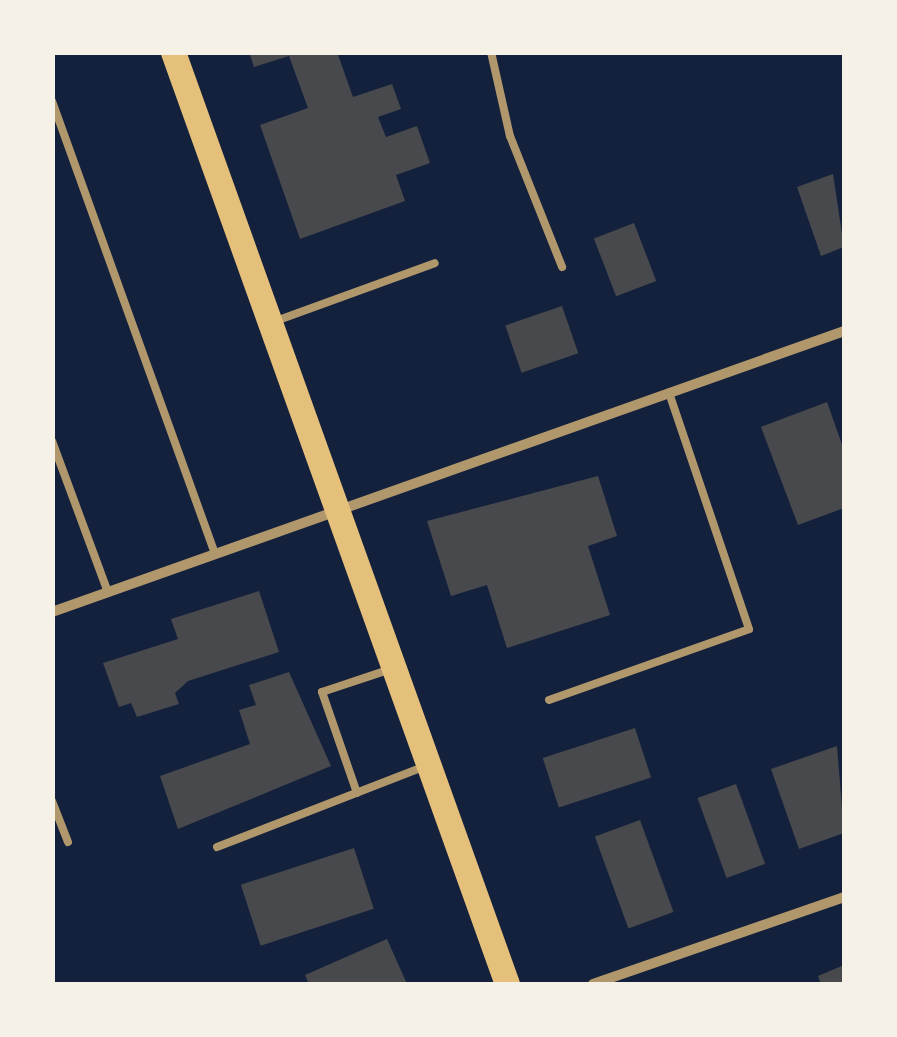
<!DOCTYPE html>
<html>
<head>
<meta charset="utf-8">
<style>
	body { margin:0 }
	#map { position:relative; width:897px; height:1037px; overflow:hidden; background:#14213d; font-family:"Asap Condensed",sans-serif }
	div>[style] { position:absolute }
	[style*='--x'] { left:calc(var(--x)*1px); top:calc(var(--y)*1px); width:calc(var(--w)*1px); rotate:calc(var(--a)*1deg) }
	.building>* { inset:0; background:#48494c; transform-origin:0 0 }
	.service>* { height:8px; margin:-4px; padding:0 4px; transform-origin:4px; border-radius:4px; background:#b1986c }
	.minor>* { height:10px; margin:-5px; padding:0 5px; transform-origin:5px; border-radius:5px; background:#b1986c }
	.primary>* { height:25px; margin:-12.5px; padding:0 12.5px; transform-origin:12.5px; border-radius:12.5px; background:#e5c07b }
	span { translate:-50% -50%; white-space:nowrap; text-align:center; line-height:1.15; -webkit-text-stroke:8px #f6f1e7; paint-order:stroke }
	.frame { position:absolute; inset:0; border:55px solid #f6f1e7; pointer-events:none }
</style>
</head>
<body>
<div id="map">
	<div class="building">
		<div style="clip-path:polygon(249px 52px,337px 52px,353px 97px,392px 84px,401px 109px,378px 117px,386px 137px,417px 126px,430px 163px,396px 175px,405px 201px,300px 239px,260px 125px,308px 108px,289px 56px,254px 67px)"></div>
		<div style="clip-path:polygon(833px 174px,844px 247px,821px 256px,797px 187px)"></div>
		<div style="left:634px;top:223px;width:62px;height:43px;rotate:69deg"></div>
		<div style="left:562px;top:306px;width:50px;height:60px;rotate:71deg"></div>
		<div style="clip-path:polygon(827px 402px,844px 450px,844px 508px,798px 525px,761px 427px)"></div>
		<div style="clip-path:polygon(598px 476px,617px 536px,588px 546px,610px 615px,507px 648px,487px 585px,451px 596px,427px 521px)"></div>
		<div style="clip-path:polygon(259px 591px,279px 652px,188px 681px,175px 693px,179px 704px,137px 717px,131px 703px,119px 707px,103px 663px,178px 639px,171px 619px)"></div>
		<div style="clip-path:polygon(289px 672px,331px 766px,178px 829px,160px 776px,250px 744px,239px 710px,256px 705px,249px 685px)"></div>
		<div style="left:635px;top:728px;width:52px;height:97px;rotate:72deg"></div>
		<div style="clip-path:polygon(837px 746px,844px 833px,799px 849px,771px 769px)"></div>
		<div style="left:736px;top:784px;width:85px;height:41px;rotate:70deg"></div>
		<div style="left:640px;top:820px;width:98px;height:48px;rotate:70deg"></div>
		<div style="left:354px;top:848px;width:64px;height:119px;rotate:72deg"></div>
		<div style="clip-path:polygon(387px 939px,407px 984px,309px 984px,305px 975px)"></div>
		<div style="clip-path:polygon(844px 965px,844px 984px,821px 984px,818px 976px)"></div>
	</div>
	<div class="service">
		<div style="--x:491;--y:52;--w:86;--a:77.3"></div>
		<div style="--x:510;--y:136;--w:141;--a:68.3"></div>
		<div style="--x:52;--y:101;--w:480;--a:70.2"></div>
		<div style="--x:273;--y:322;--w:172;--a:-20"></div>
		<div style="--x:52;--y:441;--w:161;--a:69.7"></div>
		<div style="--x:549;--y:700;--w:212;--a:-19.5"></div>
		<div style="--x:749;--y:629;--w:250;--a:-108.7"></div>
		<div style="--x:357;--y:793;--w:107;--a:-109.1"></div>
		<div style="--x:322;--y:692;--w:70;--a:-18.4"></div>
		<div style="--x:52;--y:801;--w:44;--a:68.7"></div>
		<div style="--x:217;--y:847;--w:221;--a:-21.2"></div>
	</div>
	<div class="minor">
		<div style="--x:52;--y:612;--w:840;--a:-19.53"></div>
		<div style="--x:593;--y:984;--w:266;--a:-19.1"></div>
	</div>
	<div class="primary">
		<div style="--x:173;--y:52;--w:990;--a:70.28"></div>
	</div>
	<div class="frame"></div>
</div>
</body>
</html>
